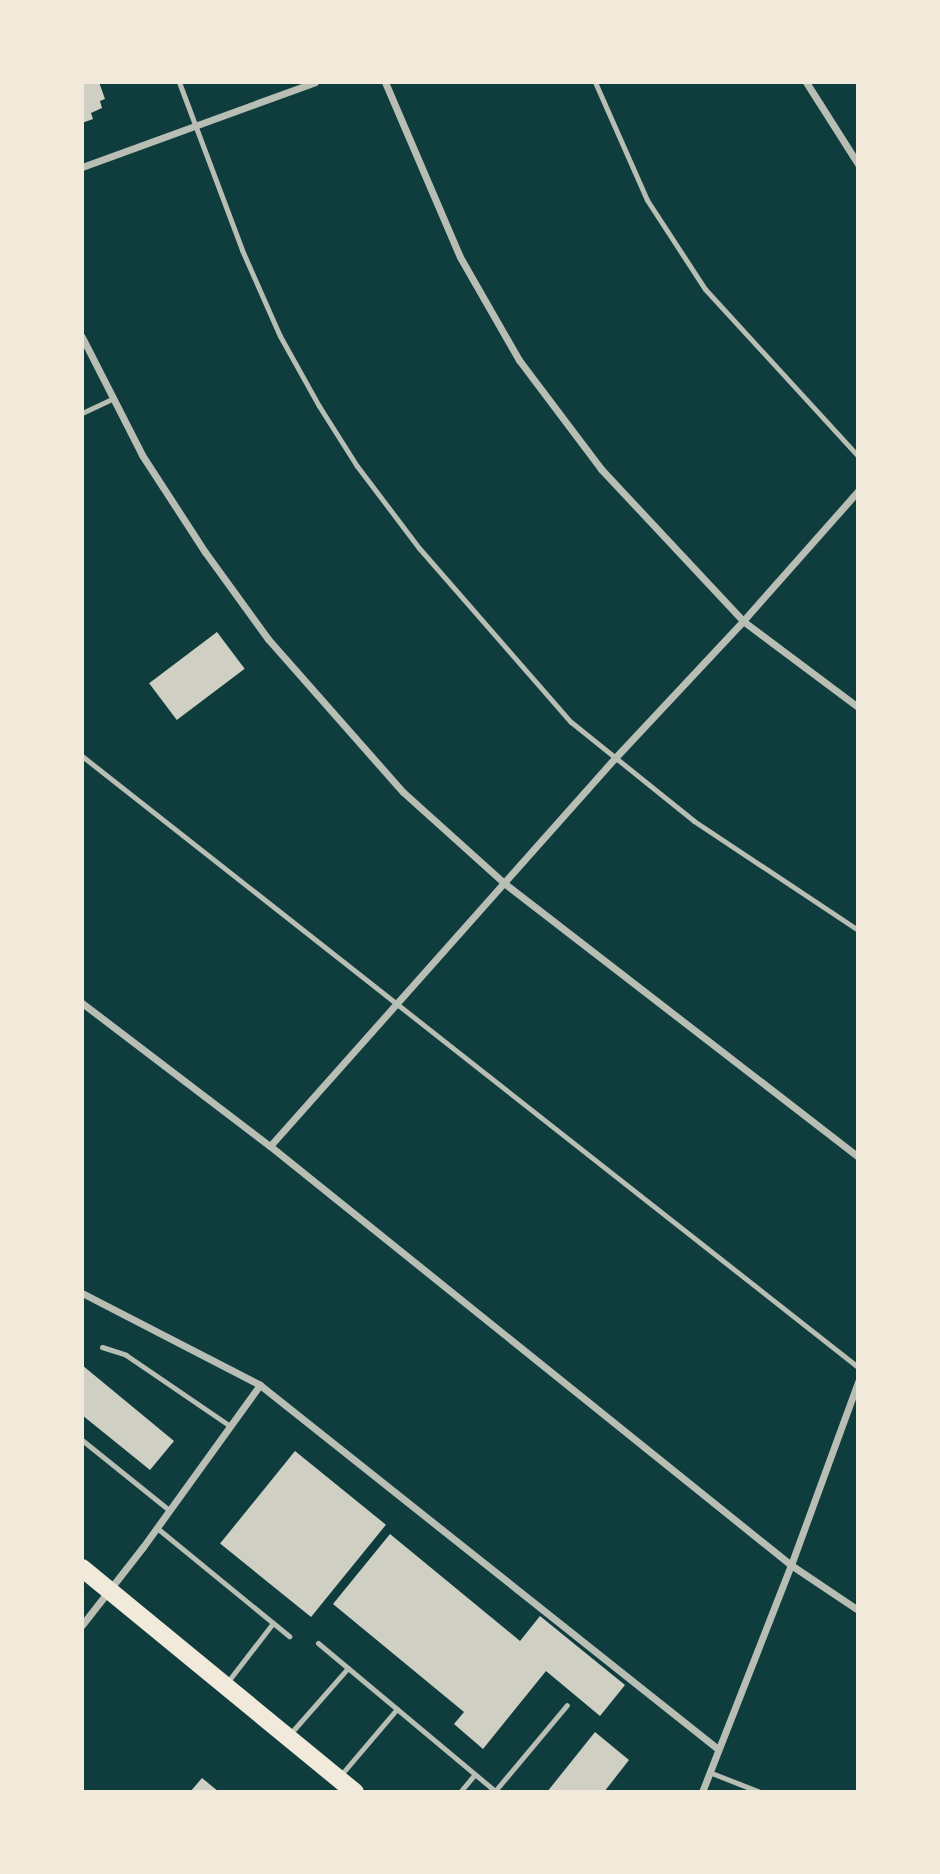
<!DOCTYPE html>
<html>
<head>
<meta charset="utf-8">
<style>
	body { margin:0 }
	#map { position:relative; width:940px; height:1874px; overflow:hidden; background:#0f3d3e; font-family:Overpass,sans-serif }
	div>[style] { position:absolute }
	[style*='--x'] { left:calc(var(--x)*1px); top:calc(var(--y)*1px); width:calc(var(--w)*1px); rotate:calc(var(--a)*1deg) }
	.building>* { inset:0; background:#cfcfc3; transform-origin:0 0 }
	.service>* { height:5px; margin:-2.5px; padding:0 2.5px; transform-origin:2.5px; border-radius:2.5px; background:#b8beb3 }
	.minor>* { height:7px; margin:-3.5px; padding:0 3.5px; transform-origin:3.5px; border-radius:3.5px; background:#b8beb3 }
	.primary>* { height:18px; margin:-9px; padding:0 9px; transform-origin:9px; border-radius:9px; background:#f1e9da }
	span { translate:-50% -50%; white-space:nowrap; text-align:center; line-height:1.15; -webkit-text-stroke:5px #f1e9da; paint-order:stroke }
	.frame { position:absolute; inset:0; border:84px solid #f1e9da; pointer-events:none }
</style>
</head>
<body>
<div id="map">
	<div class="building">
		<div style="clip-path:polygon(82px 82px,99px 82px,105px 99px,100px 101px,102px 108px,91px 113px,93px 119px,82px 123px)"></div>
		<div style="left:217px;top:632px;width:46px;height:85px;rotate:53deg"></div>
		<div style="clip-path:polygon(82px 1365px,174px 1441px,150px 1470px,82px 1415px)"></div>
		<div style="left:295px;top:1451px;width:117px;height:119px;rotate:39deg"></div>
		<div style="clip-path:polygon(390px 1534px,520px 1641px,540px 1616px,625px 1685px,600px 1716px,546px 1671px,483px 1749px,454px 1724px,464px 1712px,333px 1604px)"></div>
		<div style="clip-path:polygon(595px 1732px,629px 1760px,604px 1792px,547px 1792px)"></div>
		<div style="clip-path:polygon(202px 1778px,219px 1792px,190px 1792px)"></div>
	</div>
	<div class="service">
		<div style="--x:179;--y:82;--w:179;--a:69.4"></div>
		<div style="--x:242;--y:250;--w:94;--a:66.2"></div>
		<div style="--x:280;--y:336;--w:80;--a:60.9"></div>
		<div style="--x:319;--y:406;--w:71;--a:57.7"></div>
		<div style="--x:357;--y:466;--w:103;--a:52.9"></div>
		<div style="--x:419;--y:548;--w:231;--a:48.9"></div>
		<div style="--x:571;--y:722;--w:158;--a:38.8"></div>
		<div style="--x:694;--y:821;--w:197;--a:33.6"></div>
		<div style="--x:595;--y:82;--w:129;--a:66.2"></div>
		<div style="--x:647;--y:200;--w:106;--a:56.9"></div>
		<div style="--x:705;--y:289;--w:226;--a:47.5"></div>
		<div style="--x:82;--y:413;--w:33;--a:-25"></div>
		<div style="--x:82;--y:756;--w:988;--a:38.22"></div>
		<div style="--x:102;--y:1347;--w:25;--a:18"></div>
		<div style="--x:126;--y:1355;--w:126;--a:34.3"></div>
		<div style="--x:82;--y:1440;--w:112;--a:38.8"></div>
		<div style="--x:157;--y:1528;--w:171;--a:39.3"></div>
		<div style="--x:318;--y:1643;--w:231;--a:39.9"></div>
		<div style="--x:495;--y:1791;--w:112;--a:-50.1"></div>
		<div style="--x:226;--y:1684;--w:77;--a:-52.4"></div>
		<div style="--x:290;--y:1734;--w:88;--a:-48.7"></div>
		<div style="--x:709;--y:1772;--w:55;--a:21.4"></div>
		<div style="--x:340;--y:1776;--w:88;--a:-49.6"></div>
		<div style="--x:460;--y:1792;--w:23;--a:-50"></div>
	</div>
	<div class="minor">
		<div style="--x:385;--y:82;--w:190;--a:66.8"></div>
		<div style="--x:460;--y:257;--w:119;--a:60.2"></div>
		<div style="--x:519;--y:360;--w:136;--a:53"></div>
		<div style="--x:601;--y:469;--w:208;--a:46.9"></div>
		<div style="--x:743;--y:621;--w:144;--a:36.8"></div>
		<div style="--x:806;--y:82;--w:97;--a:57.6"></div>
		<div style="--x:82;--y:167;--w:248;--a:-20"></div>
		<div style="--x:82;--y:337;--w:132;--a:63"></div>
		<div style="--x:142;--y:455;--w:116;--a:57"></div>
		<div style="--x:205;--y:552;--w:107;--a:54.1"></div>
		<div style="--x:268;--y:639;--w:204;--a:48.6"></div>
		<div style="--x:403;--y:792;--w:136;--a:42"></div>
		<div style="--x:504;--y:883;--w:448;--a:37.7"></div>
		<div style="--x:82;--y:1003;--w:236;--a:37.3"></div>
		<div style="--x:270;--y:1146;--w:669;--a:38.81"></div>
		<div style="--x:791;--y:1565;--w:81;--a:33.9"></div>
		<div style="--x:270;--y:1146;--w:518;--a:-48.37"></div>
		<div style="--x:614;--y:759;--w:189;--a:-46.9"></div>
		<div style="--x:743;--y:621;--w:174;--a:-48.5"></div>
		<div style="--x:82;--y:1293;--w:200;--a:27.3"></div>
		<div style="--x:260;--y:1385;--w:585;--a:38.48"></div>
		<div style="--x:82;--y:1625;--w:99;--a:-52"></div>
		<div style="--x:143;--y:1547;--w:200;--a:-54.2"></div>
		<div style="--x:702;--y:1792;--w:244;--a:-68.6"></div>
		<div style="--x:791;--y:1565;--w:195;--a:-69.9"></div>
	</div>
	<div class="primary">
		<div style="--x:82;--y:1568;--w:353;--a:39.4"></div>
	</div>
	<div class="frame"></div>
</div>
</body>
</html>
